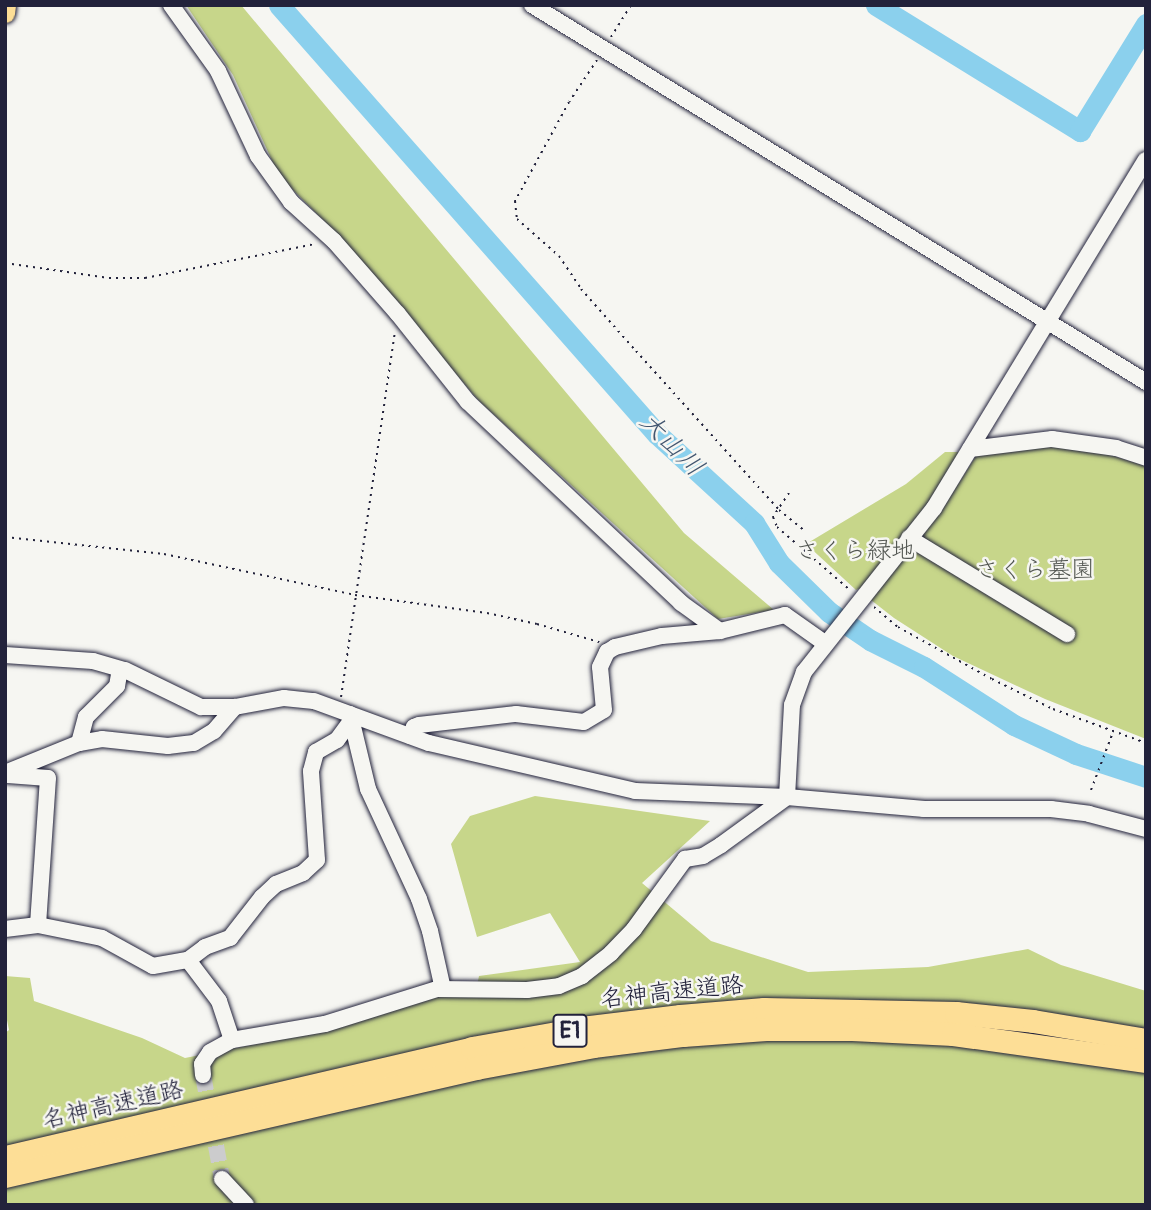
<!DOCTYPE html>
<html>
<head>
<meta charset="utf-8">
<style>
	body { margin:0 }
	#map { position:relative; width:1151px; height:1210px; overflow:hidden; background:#f6f6f2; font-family:Pangolin,"Klee One",sans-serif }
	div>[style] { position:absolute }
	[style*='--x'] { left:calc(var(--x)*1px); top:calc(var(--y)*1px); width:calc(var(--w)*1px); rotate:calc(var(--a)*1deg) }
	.green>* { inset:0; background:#c7d68a }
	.river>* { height:21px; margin:-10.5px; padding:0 10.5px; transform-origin:10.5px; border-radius:10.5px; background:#8bd0ed }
	.minor-tunnel>* { height:16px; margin-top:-8px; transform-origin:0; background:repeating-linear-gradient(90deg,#cccccd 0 16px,transparent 0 24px) }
	.path>* { height:2px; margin-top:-1px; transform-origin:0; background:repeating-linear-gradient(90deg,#22223b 0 2px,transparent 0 7px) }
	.roads { filter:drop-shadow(0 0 2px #22223b) drop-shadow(0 0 2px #22223b) }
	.minor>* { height:16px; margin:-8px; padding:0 8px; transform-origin:8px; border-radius:8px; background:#f6f6f2 }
	.major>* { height:19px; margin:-9.5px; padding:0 9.5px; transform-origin:9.5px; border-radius:9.5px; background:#fdde96 }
	.highway>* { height:23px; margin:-11.5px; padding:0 11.5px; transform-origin:11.5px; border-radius:11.5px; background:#fdde96 }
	span { translate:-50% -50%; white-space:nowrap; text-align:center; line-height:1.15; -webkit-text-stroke:5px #f6f6f2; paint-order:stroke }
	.shield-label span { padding:2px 5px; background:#f6f6f2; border:2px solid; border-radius:5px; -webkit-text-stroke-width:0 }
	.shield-label { font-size:23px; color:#22223b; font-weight:700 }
	.park-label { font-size:24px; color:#545853 }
	.street-label { font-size:24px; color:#22223b }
	.water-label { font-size:26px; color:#425670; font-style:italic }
	.frame { position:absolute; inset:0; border:7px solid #22223b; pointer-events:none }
</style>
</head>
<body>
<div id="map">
	<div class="green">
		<div style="clip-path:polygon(186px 5px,241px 5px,684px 533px,774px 610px,718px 619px,479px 401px,328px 225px,279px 176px,233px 75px)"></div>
		<div style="clip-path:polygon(1052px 444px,1107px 454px,1146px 466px,1146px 739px,1045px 699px,953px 656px,894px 618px,871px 600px,943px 508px,976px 456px)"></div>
		<div style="clip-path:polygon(945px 452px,959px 452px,929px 505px,863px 587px,856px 590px,806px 544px,906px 484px)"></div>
		<div style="clip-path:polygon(535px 796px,710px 821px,642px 883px,711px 941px,808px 972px,928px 967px,1028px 949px,1061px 965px,1146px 991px,1146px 1205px,5px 1205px,5px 1033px,9px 1030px,5px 1010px,5px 976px,30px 978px,34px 1001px,142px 1038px,185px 1058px,318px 1032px,440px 994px,475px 995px,479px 976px,580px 962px,550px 913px,477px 937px,451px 844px,470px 816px)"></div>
	</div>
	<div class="river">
		<div style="--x:279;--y:5;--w:572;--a:48.62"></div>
		<div style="--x:657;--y:434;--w:132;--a:42.5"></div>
		<div style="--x:754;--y:523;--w:47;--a:58"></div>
		<div style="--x:779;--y:563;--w:70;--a:44.4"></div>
		<div style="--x:829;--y:612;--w:50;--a:34.3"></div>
		<div style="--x:870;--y:640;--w:60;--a:26.6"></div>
		<div style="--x:924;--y:667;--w:107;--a:32.8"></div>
		<div style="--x:1014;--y:725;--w:68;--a:25.1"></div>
		<div style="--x:1076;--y:754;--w:74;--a:18.2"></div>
		<div style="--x:876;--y:5;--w:240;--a:31.7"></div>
		<div style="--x:1080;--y:131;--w:126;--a:-58.3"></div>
	</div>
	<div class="minor-tunnel">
		<div style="--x:203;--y:1075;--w:106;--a:79.6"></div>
	</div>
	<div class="path">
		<div style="--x:611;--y:37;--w:38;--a:-58"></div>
		<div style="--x:597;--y:60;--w:50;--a:123.7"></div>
		<div style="--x:569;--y:102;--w:113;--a:118.6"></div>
		<div style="--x:515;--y:201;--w:18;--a:84"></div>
		<div style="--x:517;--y:219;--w:56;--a:41.4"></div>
		<div style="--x:559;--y:256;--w:40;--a:56"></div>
		<div style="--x:581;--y:289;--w:83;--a:48.4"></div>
		<div style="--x:636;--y:351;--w:214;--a:48"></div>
		<div style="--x:779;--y:510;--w:33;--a:39"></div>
		<div style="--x:5;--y:263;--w:105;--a:8.2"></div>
		<div style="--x:109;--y:278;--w:36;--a:0"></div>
		<div style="--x:145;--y:278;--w:173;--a:-11.3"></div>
		<div style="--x:789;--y:493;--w:29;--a:124"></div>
		<div style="--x:773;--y:517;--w:11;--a:68"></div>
		<div style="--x:777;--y:527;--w:96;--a:40.8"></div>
		<div style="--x:5;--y:537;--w:160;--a:6.1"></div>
		<div style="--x:164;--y:554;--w:195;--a:12.1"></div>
		<div style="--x:355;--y:595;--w:133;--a:7.8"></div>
		<div style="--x:487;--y:613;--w:51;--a:12.4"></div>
		<div style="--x:537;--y:624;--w:65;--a:16.2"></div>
		<div style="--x:874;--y:607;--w:31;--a:40"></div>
		<div style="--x:898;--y:627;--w:107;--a:29"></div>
		<div style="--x:992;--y:679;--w:68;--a:26.2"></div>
		<div style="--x:1053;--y:709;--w:99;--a:20.1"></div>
		<div style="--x:341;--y:697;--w:369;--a:-81.6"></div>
		<div style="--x:1091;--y:790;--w:62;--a:-69.2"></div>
	</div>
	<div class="roads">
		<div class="minor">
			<div style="--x:171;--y:5;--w:81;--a:54.5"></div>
			<div style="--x:218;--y:71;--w:94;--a:64.8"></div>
			<div style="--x:258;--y:156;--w:57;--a:54.3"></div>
			<div style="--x:291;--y:202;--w:58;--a:42.2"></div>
			<div style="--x:334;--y:241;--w:97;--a:48.8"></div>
			<div style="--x:398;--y:314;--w:112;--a:51.5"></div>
			<div style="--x:468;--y:402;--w:293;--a:43.3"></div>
			<div style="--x:681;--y:603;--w:48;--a:35.7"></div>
			<div style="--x:532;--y:5;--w:721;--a:31.55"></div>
			<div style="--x:970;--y:449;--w:83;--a:-7"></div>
			<div style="--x:1052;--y:439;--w:65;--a:8"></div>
			<div style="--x:1116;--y:448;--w:32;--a:18"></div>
			<div style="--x:909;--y:538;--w:185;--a:31.3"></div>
			<div style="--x:5;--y:655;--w:88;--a:3.9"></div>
			<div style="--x:93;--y:661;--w:33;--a:16"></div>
			<div style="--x:125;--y:670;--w:85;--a:26"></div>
			<div style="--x:201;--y:707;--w:34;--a:0"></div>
			<div style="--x:235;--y:707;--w:50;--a:-10.4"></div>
			<div style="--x:284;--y:698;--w:30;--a:6"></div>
			<div style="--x:314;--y:701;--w:122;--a:20.1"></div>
			<div style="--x:429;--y:743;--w:212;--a:13.1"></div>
			<div style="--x:635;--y:791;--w:152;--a:2.3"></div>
			<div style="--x:787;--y:797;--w:138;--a:5"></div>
			<div style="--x:924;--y:809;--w:127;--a:0"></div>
			<div style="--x:1051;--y:809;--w:38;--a:7"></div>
			<div style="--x:1089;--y:814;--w:59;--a:14.7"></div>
			<div style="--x:350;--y:714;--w:77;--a:76.5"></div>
			<div style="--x:368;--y:789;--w:121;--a:65.1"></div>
			<div style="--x:419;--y:899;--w:34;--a:71"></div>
			<div style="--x:430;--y:931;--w:59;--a:77.4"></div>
			<div style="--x:410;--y:736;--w:10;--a:-66"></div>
			<div style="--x:414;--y:727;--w:5;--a:-22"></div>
			<div style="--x:419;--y:725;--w:98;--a:-6.5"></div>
			<div style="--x:516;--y:714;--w:68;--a:6.7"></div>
			<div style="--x:584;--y:722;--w:23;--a:-31"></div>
			<div style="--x:604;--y:710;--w:43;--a:-95.3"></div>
			<div style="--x:600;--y:667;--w:17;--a:-65"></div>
			<div style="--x:607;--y:652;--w:9;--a:-32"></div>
			<div style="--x:615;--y:647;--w:48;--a:-13.2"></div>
			<div style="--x:662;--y:636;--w:58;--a:-4.9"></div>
			<div style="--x:720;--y:631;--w:67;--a:-13.8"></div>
			<div style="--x:785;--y:615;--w:50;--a:35.3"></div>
			<div style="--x:79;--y:743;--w:27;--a:-75"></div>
			<div style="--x:86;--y:717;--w:44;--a:-45"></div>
			<div style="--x:117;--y:686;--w:17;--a:-80"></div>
			<div style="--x:5;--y:773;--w:80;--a:-22.1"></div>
			<div style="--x:79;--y:743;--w:23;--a:-10"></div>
			<div style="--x:102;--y:739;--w:66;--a:6.1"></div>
			<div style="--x:168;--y:746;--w:26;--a:-7"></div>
			<div style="--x:194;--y:743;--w:23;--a:-31"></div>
			<div style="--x:214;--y:731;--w:32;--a:-49"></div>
			<div style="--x:8;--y:775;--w:40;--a:4.3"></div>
			<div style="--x:48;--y:778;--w:147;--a:93.9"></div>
			<div style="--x:5;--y:929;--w:33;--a:-7"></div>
			<div style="--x:38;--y:925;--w:65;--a:11.5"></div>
			<div style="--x:102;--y:938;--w:58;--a:28.8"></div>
			<div style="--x:153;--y:966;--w:36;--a:-10"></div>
			<div style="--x:188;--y:960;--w:21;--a:-37"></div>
			<div style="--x:205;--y:947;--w:27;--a:-20"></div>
			<div style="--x:230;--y:938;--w:52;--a:-52"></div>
			<div style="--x:262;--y:897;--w:19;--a:-43"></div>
			<div style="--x:276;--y:884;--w:29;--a:-22"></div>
			<div style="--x:303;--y:873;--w:19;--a:-43"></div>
			<div style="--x:317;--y:860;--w:89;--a:-93.9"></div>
			<div style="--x:311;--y:771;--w:20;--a:-75"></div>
			<div style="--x:316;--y:752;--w:24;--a:-30"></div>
			<div style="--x:337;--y:740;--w:24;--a:-54"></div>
			<div style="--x:188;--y:960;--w:51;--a:52.9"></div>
			<div style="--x:219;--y:1001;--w:41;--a:71.6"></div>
			<div style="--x:203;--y:1075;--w:11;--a:-95"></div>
			<div style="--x:202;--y:1064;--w:14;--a:-56"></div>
			<div style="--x:210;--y:1052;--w:25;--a:-29"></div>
			<div style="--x:232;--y:1040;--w:94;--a:-9.8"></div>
			<div style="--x:325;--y:1024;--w:117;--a:-17.4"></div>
			<div style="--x:437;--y:989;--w:90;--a:0.6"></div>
			<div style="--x:527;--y:990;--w:32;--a:-7"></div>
			<div style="--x:559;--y:986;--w:25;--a:-23"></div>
			<div style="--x:582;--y:976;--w:37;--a:-38"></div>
			<div style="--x:611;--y:953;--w:33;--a:-46"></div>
			<div style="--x:634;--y:929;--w:87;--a:-53.9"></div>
			<div style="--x:685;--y:859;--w:18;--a:-9"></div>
			<div style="--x:703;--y:856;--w:21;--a:-31"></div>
			<div style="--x:721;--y:845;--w:82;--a:-36"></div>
			<div style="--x:787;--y:797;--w:92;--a:-86.9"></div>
			<div style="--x:792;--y:705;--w:35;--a:-70"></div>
			<div style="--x:804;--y:672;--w:209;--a:-51.6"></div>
			<div style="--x:934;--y:508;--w:407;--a:-58.7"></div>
			<div style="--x:222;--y:1179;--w:35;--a:47"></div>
		</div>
		<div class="major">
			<div style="--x:5;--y:13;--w:8;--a:-83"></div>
		</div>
		<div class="highway">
			<div style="--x:5;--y:1157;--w:480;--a:-13.1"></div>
			<div style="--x:472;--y:1048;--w:120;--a:-10.1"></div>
			<div style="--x:590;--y:1027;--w:91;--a:-7"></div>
			<div style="--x:680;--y:1016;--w:84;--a:-4.8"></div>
			<div style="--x:764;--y:1009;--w:192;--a:1.2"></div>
			<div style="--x:956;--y:1013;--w:77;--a:5.9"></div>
			<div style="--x:1033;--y:1021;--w:115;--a:9.5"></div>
			<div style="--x:5;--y:1176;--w:483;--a:-12.9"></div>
			<div style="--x:476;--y:1068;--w:119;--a:-10.6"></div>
			<div style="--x:593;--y:1046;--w:91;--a:-7"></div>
			<div style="--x:683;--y:1035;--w:83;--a:-4.1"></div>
			<div style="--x:766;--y:1029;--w:86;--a:0"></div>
			<div style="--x:852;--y:1029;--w:101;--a:2.8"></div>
			<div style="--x:953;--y:1034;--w:195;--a:8"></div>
		</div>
	</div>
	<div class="shield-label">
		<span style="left:570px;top:1031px">E1</span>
	</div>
	<div class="park-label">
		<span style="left:855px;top:551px">さくら緑地</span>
		<span style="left:1035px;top:570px">さくら墓園</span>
	</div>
	<div class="street-label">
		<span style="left:672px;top:992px;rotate:-6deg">名神高速道路</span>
		<span style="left:113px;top:1105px;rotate:-13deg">名神高速道路</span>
	</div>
	<div class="water-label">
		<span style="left:671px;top:445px;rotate:45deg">大山川</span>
	</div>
	<div class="frame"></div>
</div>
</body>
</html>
